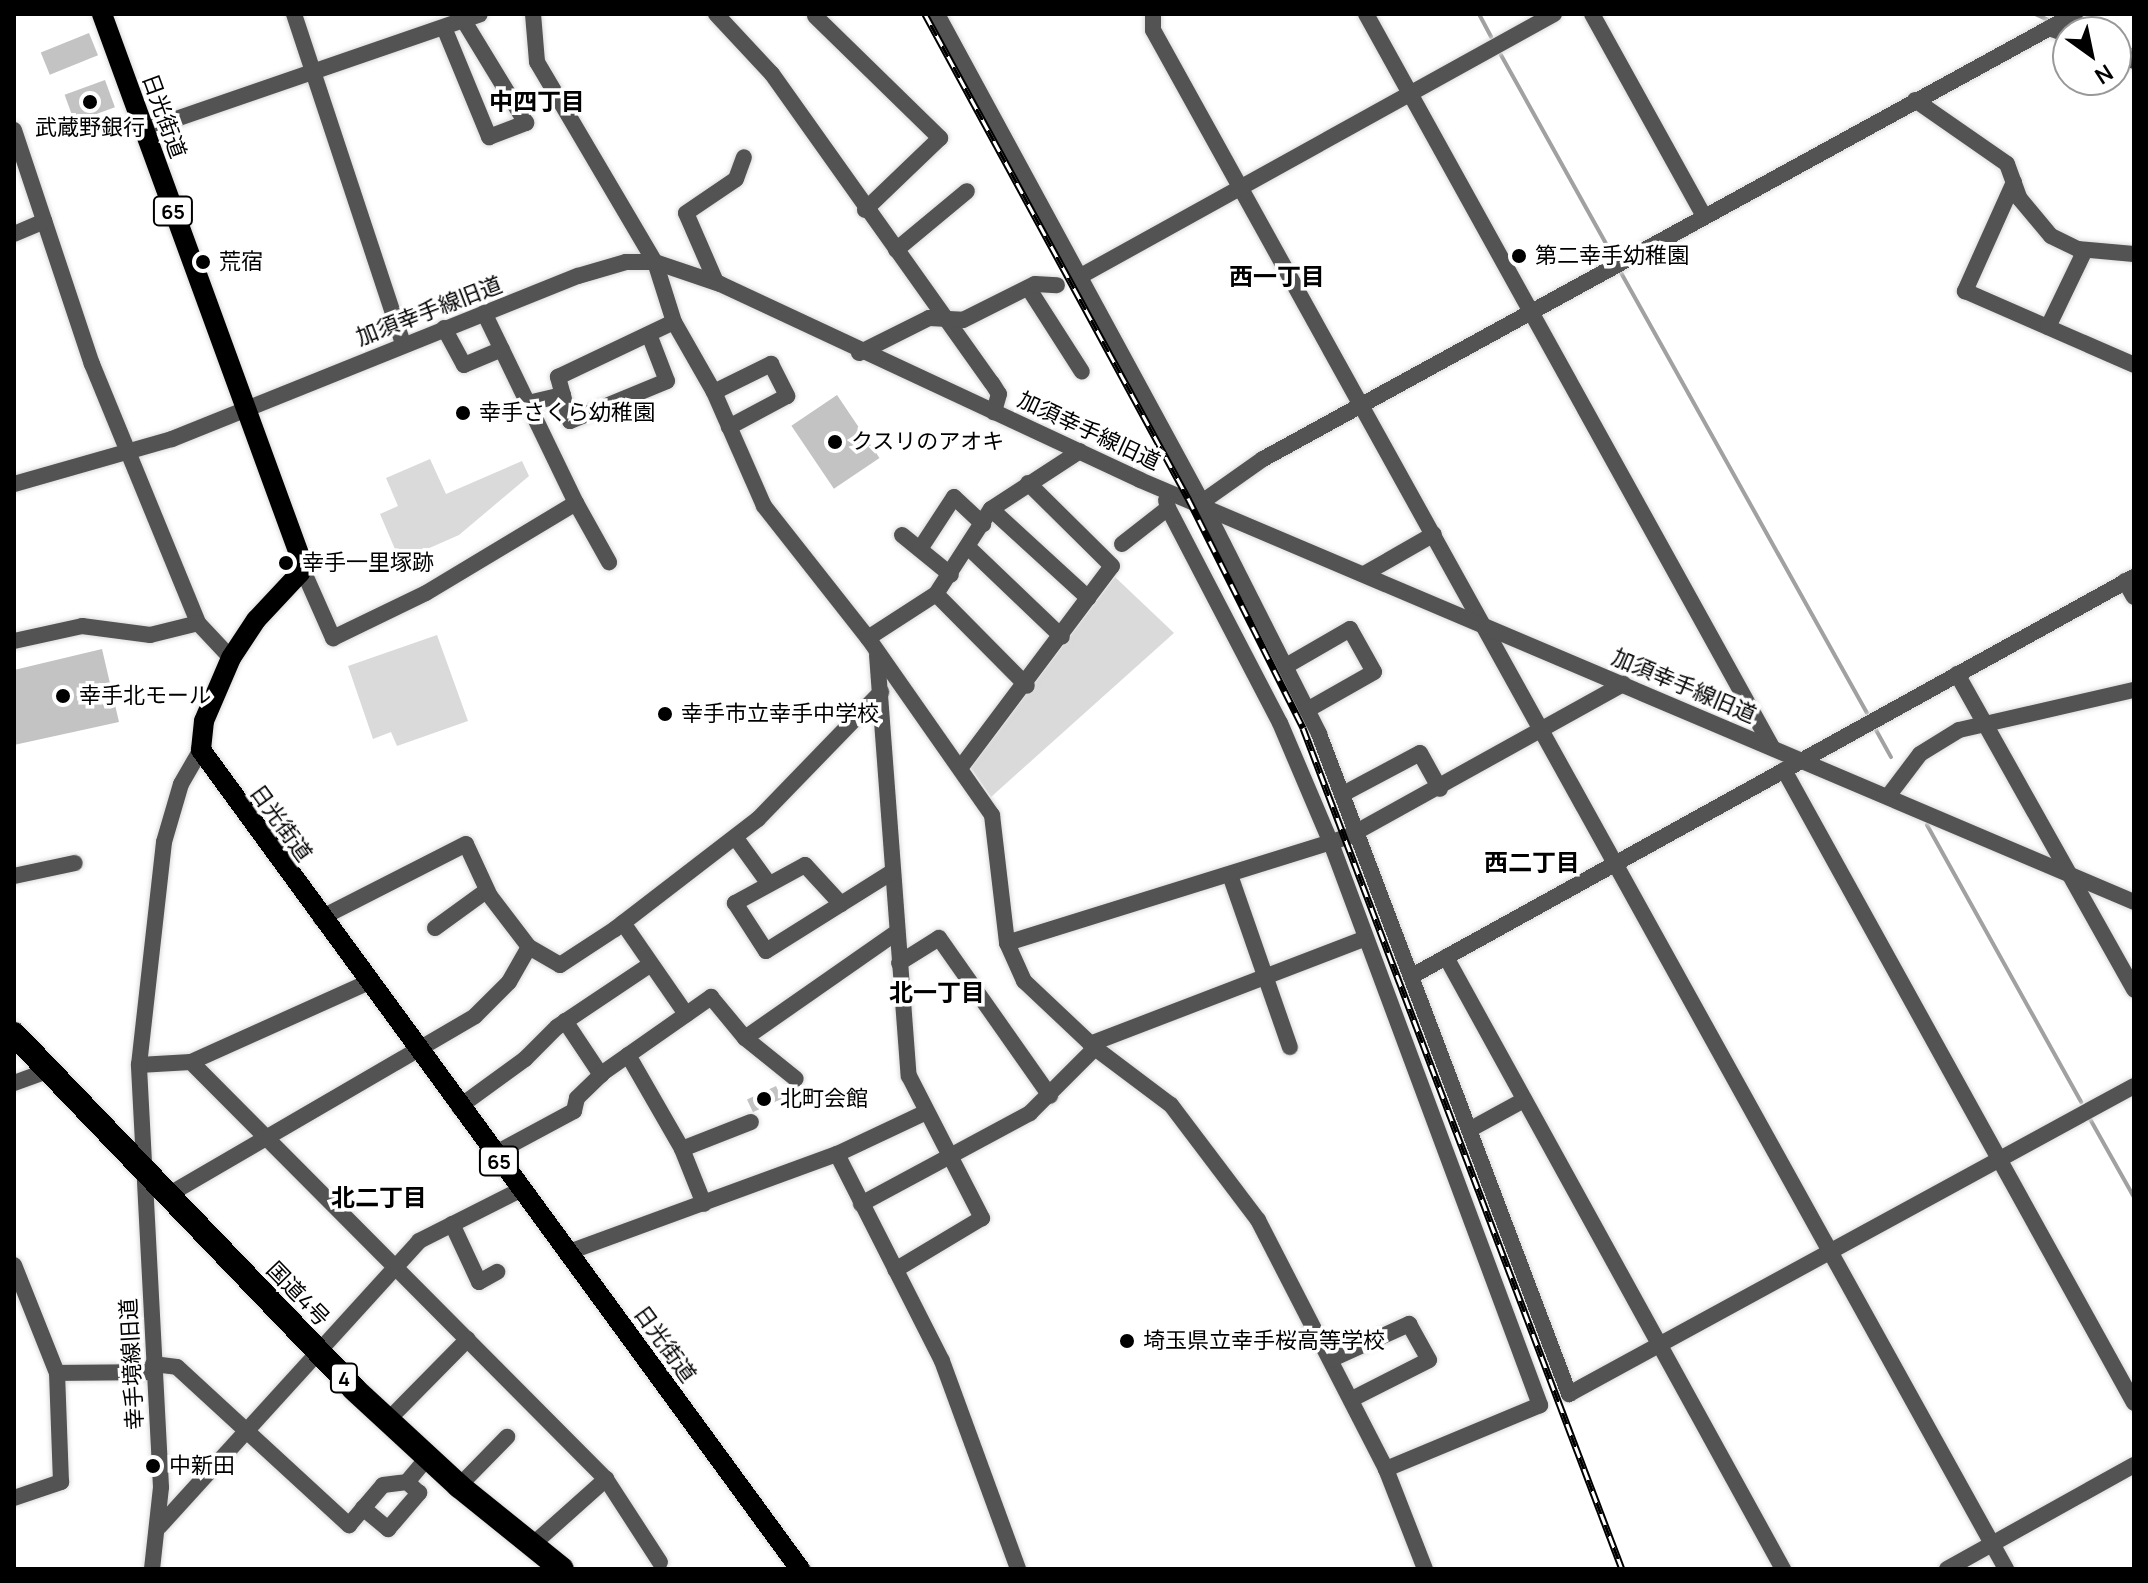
<!DOCTYPE html>
<html>
<head>
<meta charset="utf-8">
<style>
	body { margin:0 }
	#map { position:relative; width:2148px; height:1583px; overflow:hidden; background:#fff; font-family:Manrope,"Noto Sans JP",sans-serif }
	div>[style] { position:absolute }
	[style*='--x'] { left:calc(var(--x)*1px); top:calc(var(--y)*1px); width:calc(var(--w)*1px); rotate:calc(var(--a)*1deg) }
	.green>* { inset:0; background:#dadada }
	.stream>* { height:4px; margin:-2px; padding:0 2px; transform-origin:2px; border-radius:2px; background:#a1a1a1 }
	.building>* { inset:0; background:#c3c3c3; transform-origin:0 0 }
	.roads { filter:drop-shadow(0 0 2px #dbdbdb) drop-shadow(0 0 2px #dbdbdb) }
	.minor>* { height:16px; margin:-8px; padding:0 8px; transform-origin:8px; border-radius:8px; background:#535353 }
	.major>* { height:20px; margin:-10px; padding:0 10px; transform-origin:10px; border-radius:10px; background:#000 }
	.highway>* { height:24px; margin:-12px; padding:0 12px; transform-origin:12px; border-radius:12px; background:#000 }
	.rail>* { height:7px; margin-top:-3.5px; transform-origin:0; background:repeating-linear-gradient(90deg,#fff 0 12px,#000 0 24px); box-sizing:border-box; border-block:2px solid #000 }
	.dots>* { width:22px; height:22px; translate:-50% -50%; box-sizing:border-box; border:4px solid #fff; border-radius:50% }
	span { translate:-50% -50%; white-space:nowrap; text-align:center; line-height:1.15; -webkit-text-stroke:7px #fff; paint-order:stroke }
	.shield-label span { padding:2px 6px; background:#fff; border:2px solid; border-radius:6px; -webkit-text-stroke-width:0 }
	.shield-label { font-size:20px; color:#000; font-weight:700 }
	.street-label { font-size:22px; color:#000 }
	.poi-label { font-size:22px; color:#000 }
	.left { translate:0 -50%; text-align:left }
	.neighbourhood-label { font-size:24px; color:#000; font-weight:700 }
	.frame { position:absolute; inset:0; border:16px solid #000; pointer-events:none }
	.north { position:absolute; left:2052px; top:16px; width:80px; height:80px; box-sizing:border-box; background:#fff; border:2px solid #999; border-radius:50%; rotate:147deg; font-size:22px; font-weight:700; line-height:32px; text-align:center; color:#000 }
	.north::after { content:''; display:block; margin:auto; width:28px; height:36px; background:#000; clip-path:polygon(50% 0,100% 100%,50% 72%,0 100%) }
</style>
</head>
<body>
<div id="map">
	<div class="green">
		<div style="clip-path:polygon(430px 459px,446px 494px,522px 461px,529px 476px,459px 535px,400px 561px,380px 514px,398px 506px,386px 478px)"></div>
		<div style="clip-path:polygon(1115px 577px,1174px 633px,991px 797px,971px 768px)"></div>
		<div style="clip-path:polygon(437px 635px,468px 721px,397px 746px,391px 732px,373px 739px,348px 666px)"></div>
	</div>
	<div class="stream">
		<div style="--x:1479;--y:14;--w:26;--a:62"></div>
		<div style="--x:2035;--y:14;--w:17;--a:24"></div>
		<div style="--x:2116;--y:44;--w:19;--a:21"></div>
		<div style="--x:1501;--y:55;--w:227;--a:60.9"></div>
		<div style="--x:1620;--y:271;--w:506;--a:60.8"></div>
		<div style="--x:1876;--y:730;--w:31;--a:61"></div>
		<div style="--x:1927;--y:825;--w:317;--a:60.9"></div>
		<div style="--x:2090;--y:1119;--w:90;--a:60.6"></div>
		<div style="--x:167;--y:1569;--w:42;--a:0"></div>
	</div>
	<div class="building">
		<div style="left:89px;top:33px;width:24px;height:52px;rotate:68deg"></div>
		<div style="left:105px;top:80px;width:29px;height:43px;rotate:70deg"></div>
		<div style="left:837px;top:395px;width:76px;height:55px;rotate:56deg"></div>
		<div style="clip-path:polygon(102px 649px,119px 722px,14px 745px,14px 670px)"></div>
		<div style="left:776px;top:1086px;width:14px;height:32px;rotate:65deg"></div>
	</div>
	<div class="roads">
		<div class="minor">
			<div style="--x:294;--y:14;--w:347;--a:71.7"></div>
			<div style="--x:533;--y:14;--w:48;--a:85.2"></div>
			<div style="--x:537;--y:62;--w:232;--a:59.5"></div>
			<div style="--x:655;--y:262;--w:63;--a:72.4"></div>
			<div style="--x:674;--y:322;--w:81;--a:60.3"></div>
			<div style="--x:714;--y:392;--w:124;--a:66.3"></div>
			<div style="--x:764;--y:506;--w:168;--a:51.8"></div>
			<div style="--x:868;--y:638;--w:216;--a:55"></div>
			<div style="--x:992;--y:815;--w:129;--a:83.3"></div>
			<div style="--x:1007;--y:943;--w:42;--a:65.9"></div>
			<div style="--x:1024;--y:981;--w:98;--a:43.3"></div>
			<div style="--x:1095;--y:1048;--w:95;--a:36.9"></div>
			<div style="--x:1171;--y:1105;--w:144;--a:52.9"></div>
			<div style="--x:1258;--y:1220;--w:280;--a:62.8"></div>
			<div style="--x:1386;--y:1469;--w:107;--a:68.7"></div>
			<div style="--x:716;--y:14;--w:82;--a:47"></div>
			<div style="--x:772;--y:74;--w:379;--a:54.6"></div>
			<div style="--x:992;--y:383;--w:13;--a:58"></div>
			<div style="--x:999;--y:394;--w:19;--a:106"></div>
			<div style="--x:937;--y:14;--w:555;--a:61.5"></div>
			<div style="--x:1202;--y:502;--w:260;--a:63.2"></div>
			<div style="--x:1319;--y:734;--w:706;--a:69.25"></div>
			<div style="--x:1569;--y:1394;--w:643;--a:-28.6"></div>
			<div style="--x:1153;--y:14;--w:16;--a:90"></div>
			<div style="--x:1153;--y:30;--w:1760;--a:61"></div>
			<div style="--x:1366;--y:14;--w:838;--a:61.02"></div>
			<div style="--x:1592;--y:14;--w:229;--a:61"></div>
			<div style="--x:815;--y:16;--w:175;--a:44.3"></div>
			<div style="--x:940;--y:138;--w:104;--a:136.2"></div>
			<div style="--x:2049;--y:28;--w:20;--a:20"></div>
			<div style="--x:445;--y:30;--w:116;--a:67.6"></div>
			<div style="--x:489;--y:137;--w:40;--a:-21"></div>
			<div style="--x:526;--y:123;--w:119;--a:-121.3"></div>
			<div style="--x:2116;--y:54;--w:19;--a:21"></div>
			<div style="--x:1915;--y:100;--w:112;--a:34.8"></div>
			<div style="--x:2007;--y:164;--w:37;--a:70"></div>
			<div style="--x:2020;--y:199;--w:48;--a:50"></div>
			<div style="--x:2051;--y:236;--w:30;--a:26"></div>
			<div style="--x:2078;--y:249;--w:56;--a:5.1"></div>
			<div style="--x:14;--y:130;--w:247;--a:71.6"></div>
			<div style="--x:92;--y:364;--w:280;--a:67.7"></div>
			<div style="--x:198;--y:623;--w:48;--a:46.7"></div>
			<div style="--x:144;--y:130;--w:355;--a:-19"></div>
			<div style="--x:2014;--y:182;--w:120;--a:114.2"></div>
			<div style="--x:1965;--y:291;--w:184;--a:23.6"></div>
			<div style="--x:14;--y:234;--w:33;--a:-23"></div>
			<div style="--x:896;--y:250;--w:92;--a:-39.7"></div>
			<div style="--x:1079;--y:277;--w:543;--a:-28.97"></div>
			<div style="--x:716;--y:282;--w:75;--a:-113.5"></div>
			<div style="--x:686;--y:213;--w:60;--a:-34.2"></div>
			<div style="--x:736;--y:179;--w:23;--a:-70"></div>
			<div style="--x:1029;--y:289;--w:98;--a:57.4"></div>
			<div style="--x:2048;--y:327;--w:85;--a:-64.3"></div>
			<div style="--x:444;--y:328;--w:42;--a:61.6"></div>
			<div style="--x:464;--y:365;--w:41;--a:-22.8"></div>
			<div style="--x:650;--y:337;--w:47;--a:68.9"></div>
			<div style="--x:667;--y:381;--w:105;--a:157.6"></div>
			<div style="--x:570;--y:421;--w:46;--a:-105.3"></div>
			<div style="--x:558;--y:377;--w:128;--a:-25.4"></div>
			<div style="--x:859;--y:353;--w:78;--a:-26.6"></div>
			<div style="--x:929;--y:318;--w:34;--a:3"></div>
			<div style="--x:963;--y:320;--w:80;--a:-26.6"></div>
			<div style="--x:1035;--y:284;--w:22;--a:3"></div>
			<div style="--x:714;--y:392;--w:64;--a:-26.2"></div>
			<div style="--x:771;--y:364;--w:36;--a:63"></div>
			<div style="--x:787;--y:396;--w:66;--a:151.9"></div>
			<div style="--x:528;--y:403;--w:36;--a:-13"></div>
			<div style="--x:14;--y:484;--w:164;--a:-15.9"></div>
			<div style="--x:172;--y:439;--w:437;--a:-21.9"></div>
			<div style="--x:578;--y:276;--w:50;--a:-16.3"></div>
			<div style="--x:626;--y:262;--w:29;--a:0"></div>
			<div style="--x:655;--y:262;--w:69;--a:18.7"></div>
			<div style="--x:720;--y:284;--w:463;--a:25"></div>
			<div style="--x:1140;--y:480;--w:1080;--a:23"></div>
			<div style="--x:1202;--y:502;--w:75;--a:-35.2"></div>
			<div style="--x:1263;--y:459;--w:926;--a:-28.72"></div>
			<div style="--x:576;--y:503;--w:68;--a:60.8"></div>
			<div style="--x:1168;--y:508;--w:242;--a:62.5"></div>
			<div style="--x:1280;--y:723;--w:130;--a:67"></div>
			<div style="--x:1331;--y:843;--w:600;--a:69.6"></div>
			<div style="--x:1540;--y:1405;--w:167;--a:157.4"></div>
			<div style="--x:991;--y:509;--w:132;--a:42.5"></div>
			<div style="--x:902;--y:535;--w:63;--a:39.2"></div>
			<div style="--x:1122;--y:544;--w:58;--a:-38"></div>
			<div style="--x:1168;--y:508;--w:8;--a:-104"></div>
			<div style="--x:920;--y:549;--w:62;--a:-56.8"></div>
			<div style="--x:954;--y:497;--w:40;--a:43"></div>
			<div style="--x:970;--y:549;--w:127;--a:43.7"></div>
			<div style="--x:302;--y:568;--w:77;--a:66.1"></div>
			<div style="--x:333;--y:638;--w:103;--a:-25.8"></div>
			<div style="--x:426;--y:593;--w:175;--a:-31"></div>
			<div style="--x:576;--y:503;--w:211;--a:-115.8"></div>
			<div style="--x:1366;--y:573;--w:78;--a:-29.8"></div>
			<div style="--x:2125;--y:581;--w:18;--a:61"></div>
			<div style="--x:936;--y:594;--w:129;--a:45.3"></div>
			<div style="--x:868;--y:638;--w:81;--a:-32.9"></div>
			<div style="--x:936;--y:594;--w:101;--a:-57.1"></div>
			<div style="--x:991;--y:509;--w:106;--a:-33.1"></div>
			<div style="--x:14;--y:641;--w:70;--a:-12.4"></div>
			<div style="--x:82;--y:626;--w:69;--a:7.5"></div>
			<div style="--x:150;--y:635;--w:49;--a:-14"></div>
			<div style="--x:877;--y:655;--w:422;--a:85.7"></div>
			<div style="--x:909;--y:1076;--w:160;--a:62.8"></div>
			<div style="--x:982;--y:1218;--w:101;--a:149.1"></div>
			<div style="--x:1286;--y:666;--w:74;--a:-30"></div>
			<div style="--x:1350;--y:629;--w:49;--a:60.8"></div>
			<div style="--x:1374;--y:672;--w:77;--a:150.4"></div>
			<div style="--x:1957;--y:674;--w:362;--a:60.7"></div>
			<div style="--x:961;--y:767;--w:251;--a:-53.1"></div>
			<div style="--x:1112;--y:566;--w:118;--a:-135.3"></div>
			<div style="--x:1784;--y:770;--w:723;--a:61.06"></div>
			<div style="--x:1343;--y:794;--w:87;--a:-28"></div>
			<div style="--x:1420;--y:753;--w:41;--a:60.9"></div>
			<div style="--x:1889;--y:795;--w:51;--a:-52.9"></div>
			<div style="--x:1920;--y:754;--w:46;--a:-31.6"></div>
			<div style="--x:1959;--y:730;--w:180;--a:-12.9"></div>
			<div style="--x:735;--y:837;--w:58;--a:54.1"></div>
			<div style="--x:14;--y:876;--w:62;--a:-12"></div>
			<div style="--x:1231;--y:878;--w:179;--a:70.8"></div>
			<div style="--x:841;--y:904;--w:53;--a:-132.7"></div>
			<div style="--x:805;--y:865;--w:80;--a:151.5"></div>
			<div style="--x:735;--y:903;--w:57;--a:57.1"></div>
			<div style="--x:766;--y:951;--w:89;--a:-32.1"></div>
			<div style="--x:841;--y:904;--w:60;--a:-32.1"></div>
			<div style="--x:623;--y:923;--w:111;--a:55.3"></div>
			<div style="--x:435;--y:928;--w:63;--a:-36"></div>
			<div style="--x:1007;--y:943;--w:356;--a:-17.3"></div>
			<div style="--x:1347;--y:837;--w:316;--a:-29"></div>
			<div style="--x:529;--y:947;--w:36;--a:30"></div>
			<div style="--x:560;--y:965;--w:66;--a:-33.2"></div>
			<div style="--x:615;--y:929;--w:180;--a:-37.6"></div>
			<div style="--x:758;--y:819;--w:177;--a:-45.9"></div>
			<div style="--x:1446;--y:957;--w:699;--a:61.16"></div>
			<div style="--x:899;--y:963;--w:47;--a:-32"></div>
			<div style="--x:939;--y:938;--w:193;--a:54.9"></div>
			<div style="--x:1412;--y:976;--w:825;--a:-28.93"></div>
			<div style="--x:565;--y:1021;--w:65;--a:56.3"></div>
			<div style="--x:745;--y:1038;--w:185;--a:-34.9"></div>
			<div style="--x:1090;--y:1044;--w:293;--a:-21"></div>
			<div style="--x:628;--y:1055;--w:108;--a:60.1"></div>
			<div style="--x:682;--y:1149;--w:74;--a:-21.4"></div>
			<div style="--x:191;--y:1062;--w:193;--a:-24.2"></div>
			<div style="--x:139;--y:1065;--w:52;--a:-3.3"></div>
			<div style="--x:191;--y:1062;--w:588;--a:45.14"></div>
			<div style="--x:606;--y:1479;--w:99;--a:57"></div>
			<div style="--x:14;--y:1083;--w:37;--a:-20"></div>
			<div style="--x:459;--y:1107;--w:82;--a:-36"></div>
			<div style="--x:525;--y:1059;--w:45;--a:-45"></div>
			<div style="--x:557;--y:1027;--w:113;--a:-33.8"></div>
			<div style="--x:1469;--y:1130;--w:63;--a:-28.6"></div>
			<div style="--x:682;--y:1149;--w:59;--a:68.2"></div>
			<div style="--x:494;--y:1154;--w:91;--a:-28.3"></div>
			<div style="--x:574;--y:1111;--w:13;--a:-77"></div>
			<div style="--x:577;--y:1098;--w:37;--a:-44"></div>
			<div style="--x:604;--y:1072;--w:131;--a:-35"></div>
			<div style="--x:711;--y:997;--w:53;--a:50.3"></div>
			<div style="--x:745;--y:1038;--w:65;--a:38.8"></div>
			<div style="--x:837;--y:1154;--w:232;--a:63.1"></div>
			<div style="--x:942;--y:1361;--w:221;--a:69.9"></div>
			<div style="--x:168;--y:1195;--w:355;--a:-30.2"></div>
			<div style="--x:475;--y:1016;--w:48;--a:-45"></div>
			<div style="--x:509;--y:982;--w:40;--a:-60.3"></div>
			<div style="--x:529;--y:947;--w:64;--a:-127.4"></div>
			<div style="--x:490;--y:896;--w:57;--a:-114.8"></div>
			<div style="--x:466;--y:844;--w:163;--a:153"></div>
			<div style="--x:861;--y:1204;--w:192;--a:-28.3"></div>
			<div style="--x:1030;--y:1113;--w:92;--a:-45"></div>
			<div style="--x:452;--y:1224;--w:64;--a:65"></div>
			<div style="--x:479;--y:1282;--w:21;--a:-29"></div>
			<div style="--x:569;--y:1252;--w:285;--a:-20.1"></div>
			<div style="--x:837;--y:1154;--w:96;--a:-25.2"></div>
			<div style="--x:14;--y:1265;--w:116;--a:68.3"></div>
			<div style="--x:1332;--y:1359;--w:85;--a:-24.4"></div>
			<div style="--x:1409;--y:1324;--w:41;--a:60.9"></div>
			<div style="--x:1429;--y:1360;--w:86;--a:153.1"></div>
			<div style="--x:153;--y:1364;--w:24;--a:7"></div>
			<div style="--x:177;--y:1367;--w:234;--a:42.6"></div>
			<div style="--x:349;--y:1525;--w:52;--a:-49.6"></div>
			<div style="--x:383;--y:1485;--w:24;--a:-7"></div>
			<div style="--x:387;--y:1421;--w:115;--a:-45.4"></div>
			<div style="--x:459;--y:1486;--w:69;--a:-45.6"></div>
			<div style="--x:14;--y:1498;--w:50;--a:-18.8"></div>
			<div style="--x:61;--y:1482;--w:109;--a:-92.1"></div>
			<div style="--x:57;--y:1373;--w:97;--a:-0.6"></div>
			<div style="--x:363;--y:1508;--w:33;--a:40"></div>
			<div style="--x:388;--y:1529;--w:48;--a:-49.3"></div>
			<div style="--x:419;--y:1493;--w:16;--a:-137"></div>
			<div style="--x:407;--y:1482;--w:31;--a:-50"></div>
			<div style="--x:160;--y:1526;--w:385;--a:-47.7"></div>
			<div style="--x:419;--y:1241;--w:115;--a:-26.8"></div>
			<div style="--x:531;--y:1546;--w:101;--a:-41.8"></div>
			<div style="--x:152;--y:1569;--w:82;--a:-83.7"></div>
			<div style="--x:161;--y:1487;--w:423;--a:-93"></div>
			<div style="--x:139;--y:1065;--w:224;--a:-83.6"></div>
			<div style="--x:164;--y:842;--w:60;--a:-73.7"></div>
			<div style="--x:181;--y:784;--w:39;--a:-60"></div>
			<div style="--x:1947;--y:1569;--w:214;--a:-29.1"></div>
		</div>
		<div class="major">
			<div style="--x:102;--y:14;--w:583;--a:69.95"></div>
			<div style="--x:302;--y:562;--w:11;--a:100"></div>
			<div style="--x:300;--y:573;--w:64;--a:133.1"></div>
			<div style="--x:256;--y:620;--w:45;--a:123.3"></div>
			<div style="--x:231;--y:658;--w:69;--a:113.2"></div>
			<div style="--x:204;--y:721;--w:29;--a:96"></div>
			<div style="--x:201;--y:750;--w:1015;--a:53.82"></div>
		</div>
		<div class="highway">
			<div style="--x:14;--y:1034;--w:492;--a:46.2"></div>
			<div style="--x:354;--y:1389;--w:143;--a:42.7"></div>
			<div style="--x:459;--y:1486;--w:132;--a:38.9"></div>
		</div>
	</div>
	<div class="rail">
		<div style="--x:925;--y:14;--w:551;--a:61.48"></div>
		<div style="--x:1188;--y:498;--w:257;--a:63.4"></div>
		<div style="--x:1303;--y:728;--w:899;--a:69.23"></div>
	</div>
	<div class="dots">
		<div style="left:90px;top:102px;background:#000"></div>
		<div style="left:1519px;top:256px;background:#000"></div>
		<div style="left:203px;top:262px;background:#000"></div>
		<div style="left:463px;top:413px;background:#000"></div>
		<div style="left:835px;top:442px;background:#000"></div>
		<div style="left:286px;top:563px;background:#000"></div>
		<div style="left:63px;top:696px;background:#000"></div>
		<div style="left:665px;top:714px;background:#000"></div>
		<div style="left:764px;top:1099px;background:#000"></div>
		<div style="left:1127px;top:1341px;background:#000"></div>
		<div style="left:153px;top:1466px;background:#000"></div>
	</div>
	<div class="shield-label">
		<span style="left:173px;top:211px">65</span>
		<span style="left:499px;top:1161px">65</span>
		<span style="left:344px;top:1378px">4</span>
	</div>
	<div class="street-label">
		<span style="left:164px;top:116px;rotate:70deg">日光街道</span>
		<span style="left:429px;top:311px;rotate:-21deg">加須幸手線旧道</span>
		<span style="left:1089px;top:431px;rotate:25deg">加須幸手線旧道</span>
		<span style="left:1684px;top:686px;rotate:23deg">加須幸手線旧道</span>
		<span style="left:281px;top:823px;rotate:54deg">日光街道</span>
		<span style="left:298px;top:1294px;rotate:46deg">国道4号</span>
		<span style="left:665px;top:1344px;rotate:54deg">日光街道</span>
		<span style="left:132px;top:1364px;rotate:-93deg">幸手境線旧道</span>
	</div>
	<div class="poi-label">
		<span style="left:90px;top:128px">武蔵野銀行</span>
		<span class="left" style="left:1535px;top:256px">第二幸手幼稚園</span>
		<span class="left" style="left:219px;top:262px">荒宿</span>
		<span class="left" style="left:479px;top:413px">幸手さくら幼稚園</span>
		<span class="left" style="left:851px;top:442px">クスリのアオキ</span>
		<span class="left" style="left:302px;top:563px">幸手一里塚跡</span>
		<span class="left" style="left:79px;top:696px">幸手北モール</span>
		<span class="left" style="left:681px;top:714px">幸手市立幸手中学校</span>
		<span class="left" style="left:780px;top:1099px">北町会館</span>
		<span class="left" style="left:1143px;top:1341px">埼玉県立幸手桜高等学校</span>
		<span class="left" style="left:169px;top:1466px">中新田</span>
	</div>
	<div class="neighbourhood-label">
		<span style="left:537px;top:101px">中四丁目</span>
		<span style="left:1277px;top:276px">西一丁目</span>
		<span style="left:1532px;top:862px">西二丁目</span>
		<span style="left:937px;top:992px">北一丁目</span>
		<span style="left:379px;top:1197px">北二丁目</span>
	</div>
	<div class="frame"></div>
	<div class="north">N</div>
</div>
</body>
</html>
